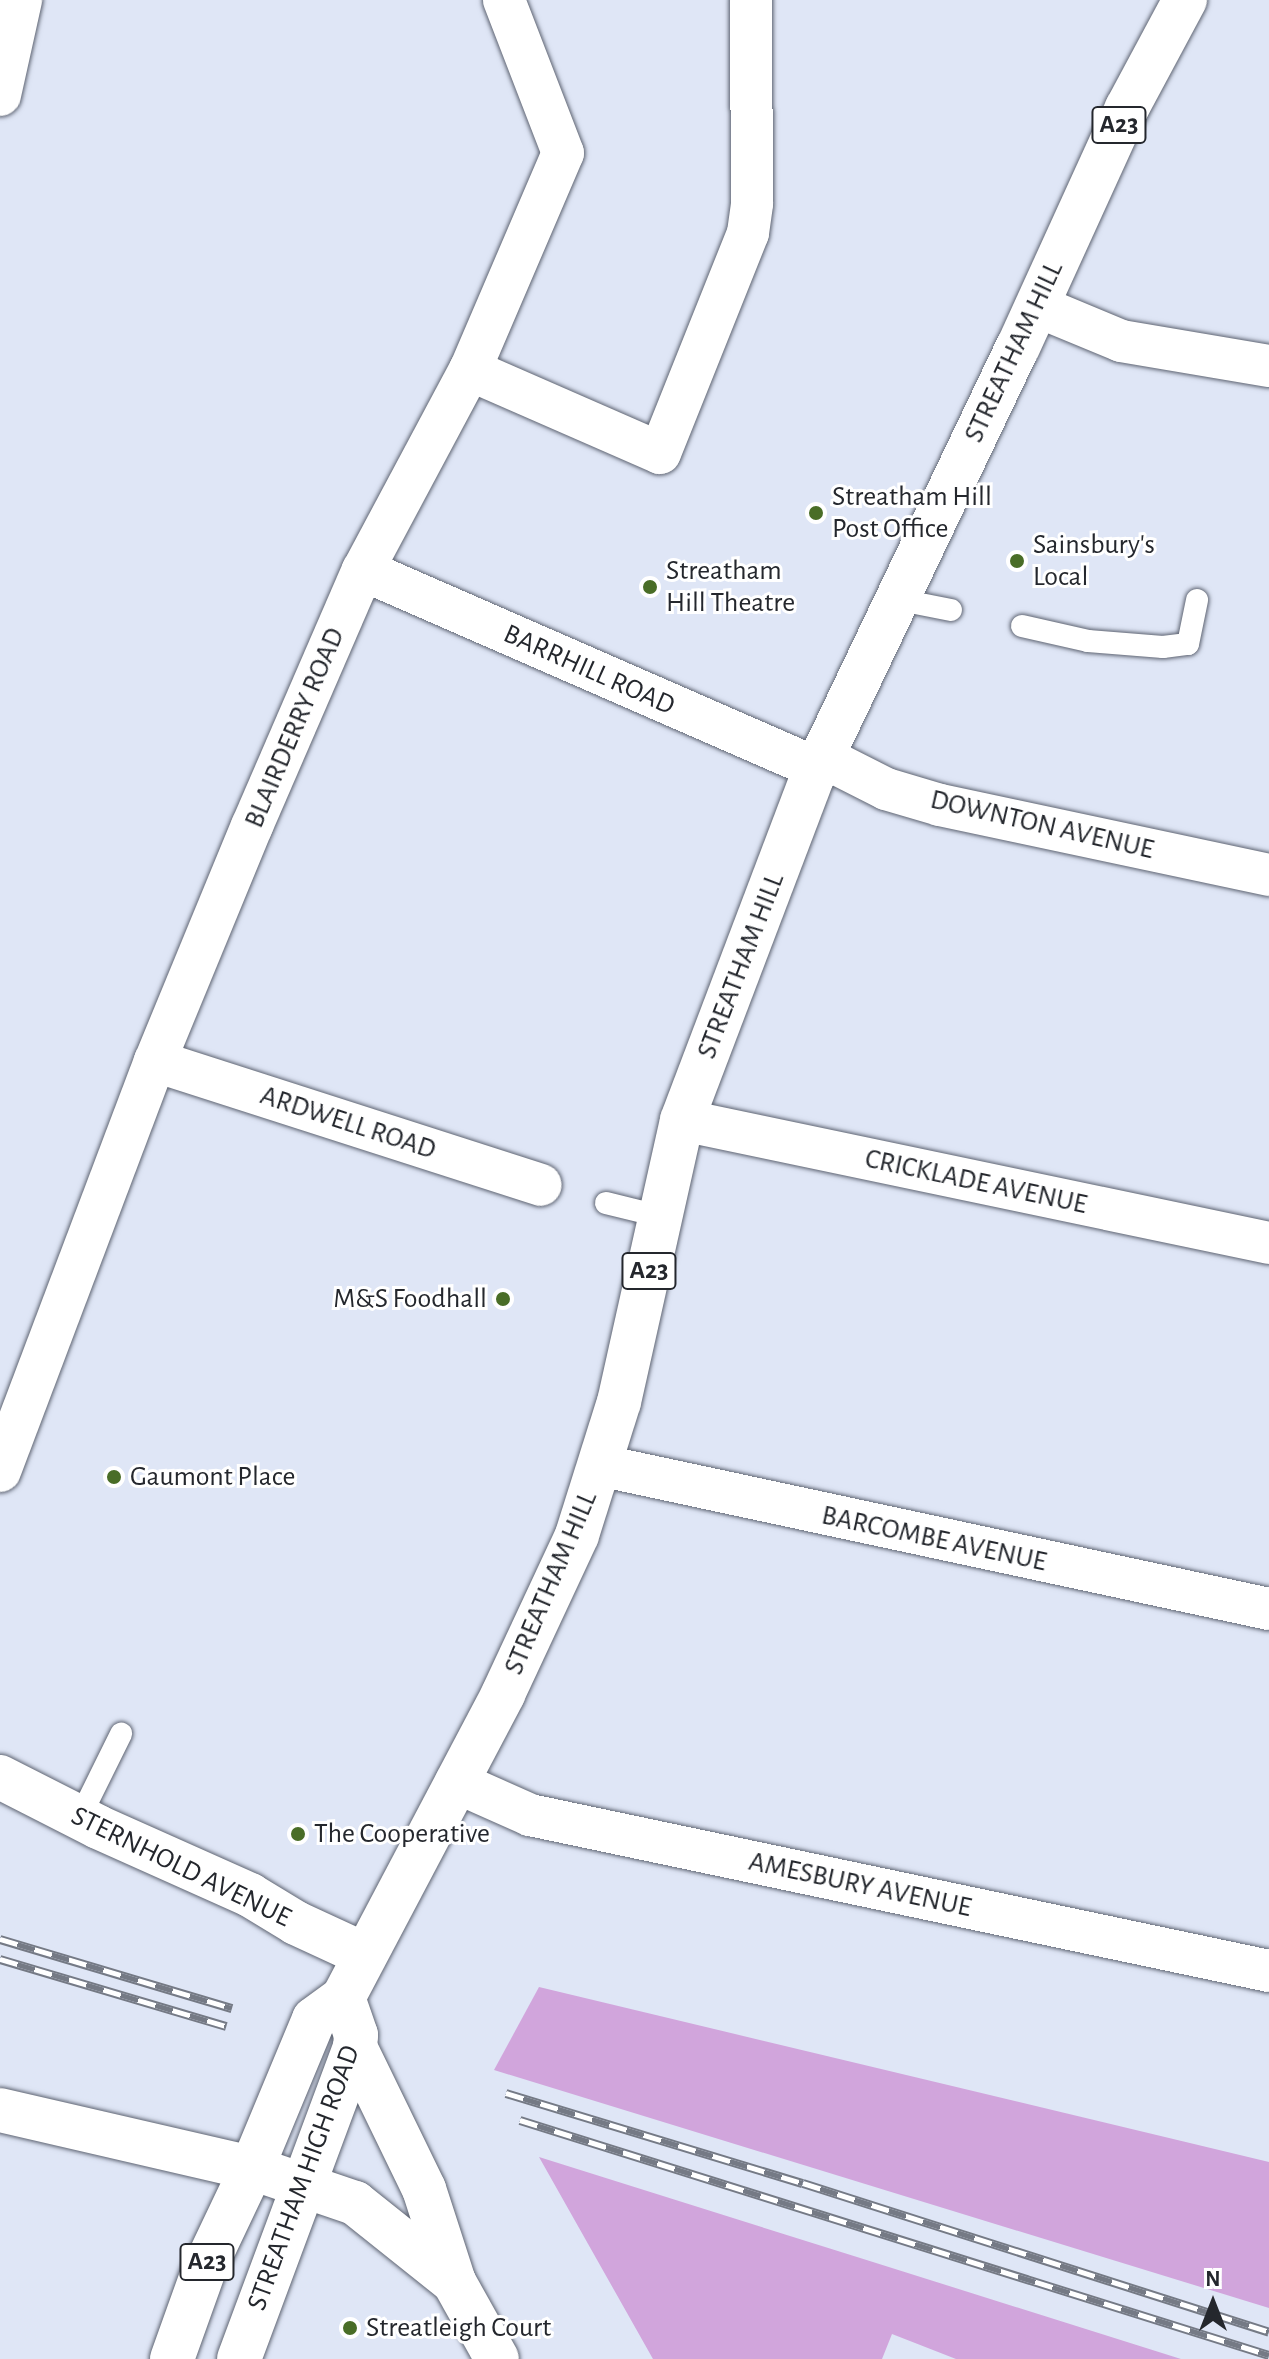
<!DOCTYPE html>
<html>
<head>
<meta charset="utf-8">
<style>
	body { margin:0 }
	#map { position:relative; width:1269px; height:2359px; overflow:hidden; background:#dfe6f6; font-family:"Alegreya Sans",sans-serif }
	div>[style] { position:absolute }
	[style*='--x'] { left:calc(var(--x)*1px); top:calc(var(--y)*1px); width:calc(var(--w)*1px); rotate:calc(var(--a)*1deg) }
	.green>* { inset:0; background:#d1a5dc }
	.roads { filter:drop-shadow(0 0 2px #5e6472) drop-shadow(0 0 2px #5e6472) }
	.service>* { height:22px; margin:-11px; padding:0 11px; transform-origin:11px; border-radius:11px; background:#fff }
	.minor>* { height:42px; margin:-21px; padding:0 21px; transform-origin:21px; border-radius:21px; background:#fff }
	.tertiary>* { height:44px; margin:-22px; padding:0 22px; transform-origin:22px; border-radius:22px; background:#fff }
	.secondary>* { height:44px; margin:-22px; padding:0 22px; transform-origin:22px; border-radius:22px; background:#fff }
	.trunk>* { height:44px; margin:-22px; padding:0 22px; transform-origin:22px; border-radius:22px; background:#fff }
	.rail>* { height:9px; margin-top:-4.5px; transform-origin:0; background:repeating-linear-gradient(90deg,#fff 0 18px,#757a85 0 36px); box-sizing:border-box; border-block:2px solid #757a85 }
	.dots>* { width:22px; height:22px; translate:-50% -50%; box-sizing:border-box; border:4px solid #fff; border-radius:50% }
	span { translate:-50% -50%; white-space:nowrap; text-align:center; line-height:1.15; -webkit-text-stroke:6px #fff; paint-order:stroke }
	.shield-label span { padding:2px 6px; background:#fff; border:2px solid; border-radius:6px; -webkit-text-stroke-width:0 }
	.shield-label { font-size:26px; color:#24272d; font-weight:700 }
	.street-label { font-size:28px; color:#24272d }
	.poi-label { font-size:28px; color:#24272d }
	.left { translate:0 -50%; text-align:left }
	.right { translate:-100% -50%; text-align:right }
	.north { position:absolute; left:1173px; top:2263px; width:80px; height:80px; -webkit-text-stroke:6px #fff; paint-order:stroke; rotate:0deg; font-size:22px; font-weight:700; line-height:32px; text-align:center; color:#24272d }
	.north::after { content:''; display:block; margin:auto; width:28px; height:36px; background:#24272d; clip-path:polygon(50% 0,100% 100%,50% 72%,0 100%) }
</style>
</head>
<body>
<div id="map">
	<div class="green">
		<div style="clip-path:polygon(539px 1987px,1269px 2162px,1269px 2308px,494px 2070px)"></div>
		<div style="clip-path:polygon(539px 2157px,857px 2257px,1181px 2359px,956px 2359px,892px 2334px,882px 2359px,653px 2359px)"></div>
	</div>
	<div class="roads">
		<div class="service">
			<div style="--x:895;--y:599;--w:57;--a:11.1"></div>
			<div style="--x:1022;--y:626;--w:68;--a:12.8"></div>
			<div style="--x:1088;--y:641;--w:75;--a:4.6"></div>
			<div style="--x:1163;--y:647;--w:25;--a:-7"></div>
			<div style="--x:1188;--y:644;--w:45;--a:-78.4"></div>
			<div style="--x:606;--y:1203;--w:55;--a:13.8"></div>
			<div style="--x:80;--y:1817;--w:93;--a:-63.7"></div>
		</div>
		<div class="minor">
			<div style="--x:0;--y:95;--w:97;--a:-77.5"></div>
			<div style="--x:1037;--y:306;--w:91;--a:22.6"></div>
			<div style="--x:1121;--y:341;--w:150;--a:9.6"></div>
			<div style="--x:470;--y:370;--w:207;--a:23.6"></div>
			<div style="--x:660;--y:453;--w:237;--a:-68.2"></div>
			<div style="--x:748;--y:233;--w:30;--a:-82"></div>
			<div style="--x:752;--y:203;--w:203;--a:-90.3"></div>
			<div style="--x:363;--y:570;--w:495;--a:23.6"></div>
			<div style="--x:821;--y:756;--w:73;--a:26.9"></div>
			<div style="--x:886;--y:789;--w:56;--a:16.5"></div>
			<div style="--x:940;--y:805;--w:336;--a:12"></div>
			<div style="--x:155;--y:1061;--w:405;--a:17.8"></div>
			<div style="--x:682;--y:1120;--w:600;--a:11.83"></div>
			<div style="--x:599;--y:1465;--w:685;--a:12.13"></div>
			<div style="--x:0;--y:1471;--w:438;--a:-69.3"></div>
			<div style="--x:155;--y:1061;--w:254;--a:-67.6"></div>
			<div style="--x:252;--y:826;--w:279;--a:-66.6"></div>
			<div style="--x:363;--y:570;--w:227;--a:-61.9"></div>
			<div style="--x:470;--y:370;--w:236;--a:-66.8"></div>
			<div style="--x:563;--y:153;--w:164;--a:-111.1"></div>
			<div style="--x:456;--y:1782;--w:81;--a:24"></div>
			<div style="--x:530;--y:1815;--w:755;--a:11.92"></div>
		</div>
		<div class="tertiary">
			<div style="--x:355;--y:2047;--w:158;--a:64.1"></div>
			<div style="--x:424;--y:2189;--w:98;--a:72.1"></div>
			<div style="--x:454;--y:2282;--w:88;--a:60.8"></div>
			<div style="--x:252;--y:2168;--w:109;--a:18.8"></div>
			<div style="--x:355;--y:2203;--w:127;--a:38.6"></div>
		</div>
		<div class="secondary">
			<div style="--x:0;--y:1777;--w:110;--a:27"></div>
			<div style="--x:98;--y:1827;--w:167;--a:24.1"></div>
			<div style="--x:250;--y:1895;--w:54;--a:31.3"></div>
			<div style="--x:296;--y:1923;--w:74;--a:24.8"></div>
			<div style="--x:0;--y:2110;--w:259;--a:13"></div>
		</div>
		<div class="trunk">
			<div style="--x:172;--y:2359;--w:98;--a:-70.3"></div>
			<div style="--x:205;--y:2267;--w:110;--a:-64.6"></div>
			<div style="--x:252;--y:2168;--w:161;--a:-67.4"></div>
			<div style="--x:314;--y:2019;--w:36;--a:-36"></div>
			<div style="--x:239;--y:2359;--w:333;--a:-69.6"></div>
			<div style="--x:355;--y:2047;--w:12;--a:-85"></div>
			<div style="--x:356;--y:2035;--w:39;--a:-109"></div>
			<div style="--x:343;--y:1998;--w:344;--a:-62.2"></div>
			<div style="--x:503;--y:1694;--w:175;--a:-65"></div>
			<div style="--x:577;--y:1535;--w:139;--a:-72.5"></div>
			<div style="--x:619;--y:1402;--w:289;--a:-77.4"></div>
			<div style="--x:682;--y:1120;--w:368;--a:-69.2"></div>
			<div style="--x:813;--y:776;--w:475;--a:-64.5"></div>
			<div style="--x:1018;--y:347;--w:263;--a:-65.5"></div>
			<div style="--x:1127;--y:108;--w:123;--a:-61.8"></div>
		</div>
	</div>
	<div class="rail">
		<div style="--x:0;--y:1939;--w:242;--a:16.6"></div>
		<div style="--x:0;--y:1959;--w:236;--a:16.5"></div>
		<div style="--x:506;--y:2093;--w:310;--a:16.9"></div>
		<div style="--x:803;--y:2183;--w:489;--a:17.7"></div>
		<div style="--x:520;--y:2120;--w:785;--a:17.42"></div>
	</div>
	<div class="dots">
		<div style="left:816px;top:513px;background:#496d27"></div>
		<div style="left:1017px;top:561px;background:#496d27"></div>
		<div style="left:650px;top:587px;background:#496d27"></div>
		<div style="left:503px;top:1299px;background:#496d27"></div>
		<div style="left:114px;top:1477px;background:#496d27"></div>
		<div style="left:298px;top:1834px;background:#496d27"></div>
		<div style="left:350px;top:2328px;background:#496d27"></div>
	</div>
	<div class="shield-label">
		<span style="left:1119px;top:125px">A23</span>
		<span style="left:649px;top:1271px">A23</span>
		<span style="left:207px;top:2262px">A23</span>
	</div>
	<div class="street-label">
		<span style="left:1014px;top:352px;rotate:-65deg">STREATHAM HILL</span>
		<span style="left:589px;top:670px;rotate:24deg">BARRHILL ROAD</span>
		<span style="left:295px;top:728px;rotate:-67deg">BLAIRDERRY ROAD</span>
		<span style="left:1042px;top:825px;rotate:13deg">DOWNTON AVENUE</span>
		<span style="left:741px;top:966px;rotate:-69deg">STREATHAM HILL</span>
		<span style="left:348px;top:1123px;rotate:18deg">ARDWELL ROAD</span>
		<span style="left:976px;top:1182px;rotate:12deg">CRICKLADE AVENUE</span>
		<span style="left:934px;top:1539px;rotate:12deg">BARCOMBE AVENUE</span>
		<span style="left:551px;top:1583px;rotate:-67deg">STREATHAM HILL</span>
		<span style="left:181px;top:1867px;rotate:26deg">STERNHOLD AVENUE</span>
		<span style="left:860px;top:1885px;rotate:12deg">AMESBURY AVENUE</span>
		<span style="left:304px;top:2178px;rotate:-70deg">STREATHAM HIGH ROAD</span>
	</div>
	<div class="poi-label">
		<span class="left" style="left:832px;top:513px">Streatham Hill<br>Post Office</span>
		<span class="left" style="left:1033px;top:561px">Sainsbury's<br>Local</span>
		<span class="left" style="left:666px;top:587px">Streatham<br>Hill Theatre</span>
		<span class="right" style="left:487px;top:1299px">M&amp;S Foodhall</span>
		<span class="left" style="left:130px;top:1477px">Gaumont Place</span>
		<span class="left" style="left:314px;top:1834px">The Cooperative</span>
		<span class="left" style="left:366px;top:2328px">Streatleigh Court</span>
	</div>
	<div class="north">N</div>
</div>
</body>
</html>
